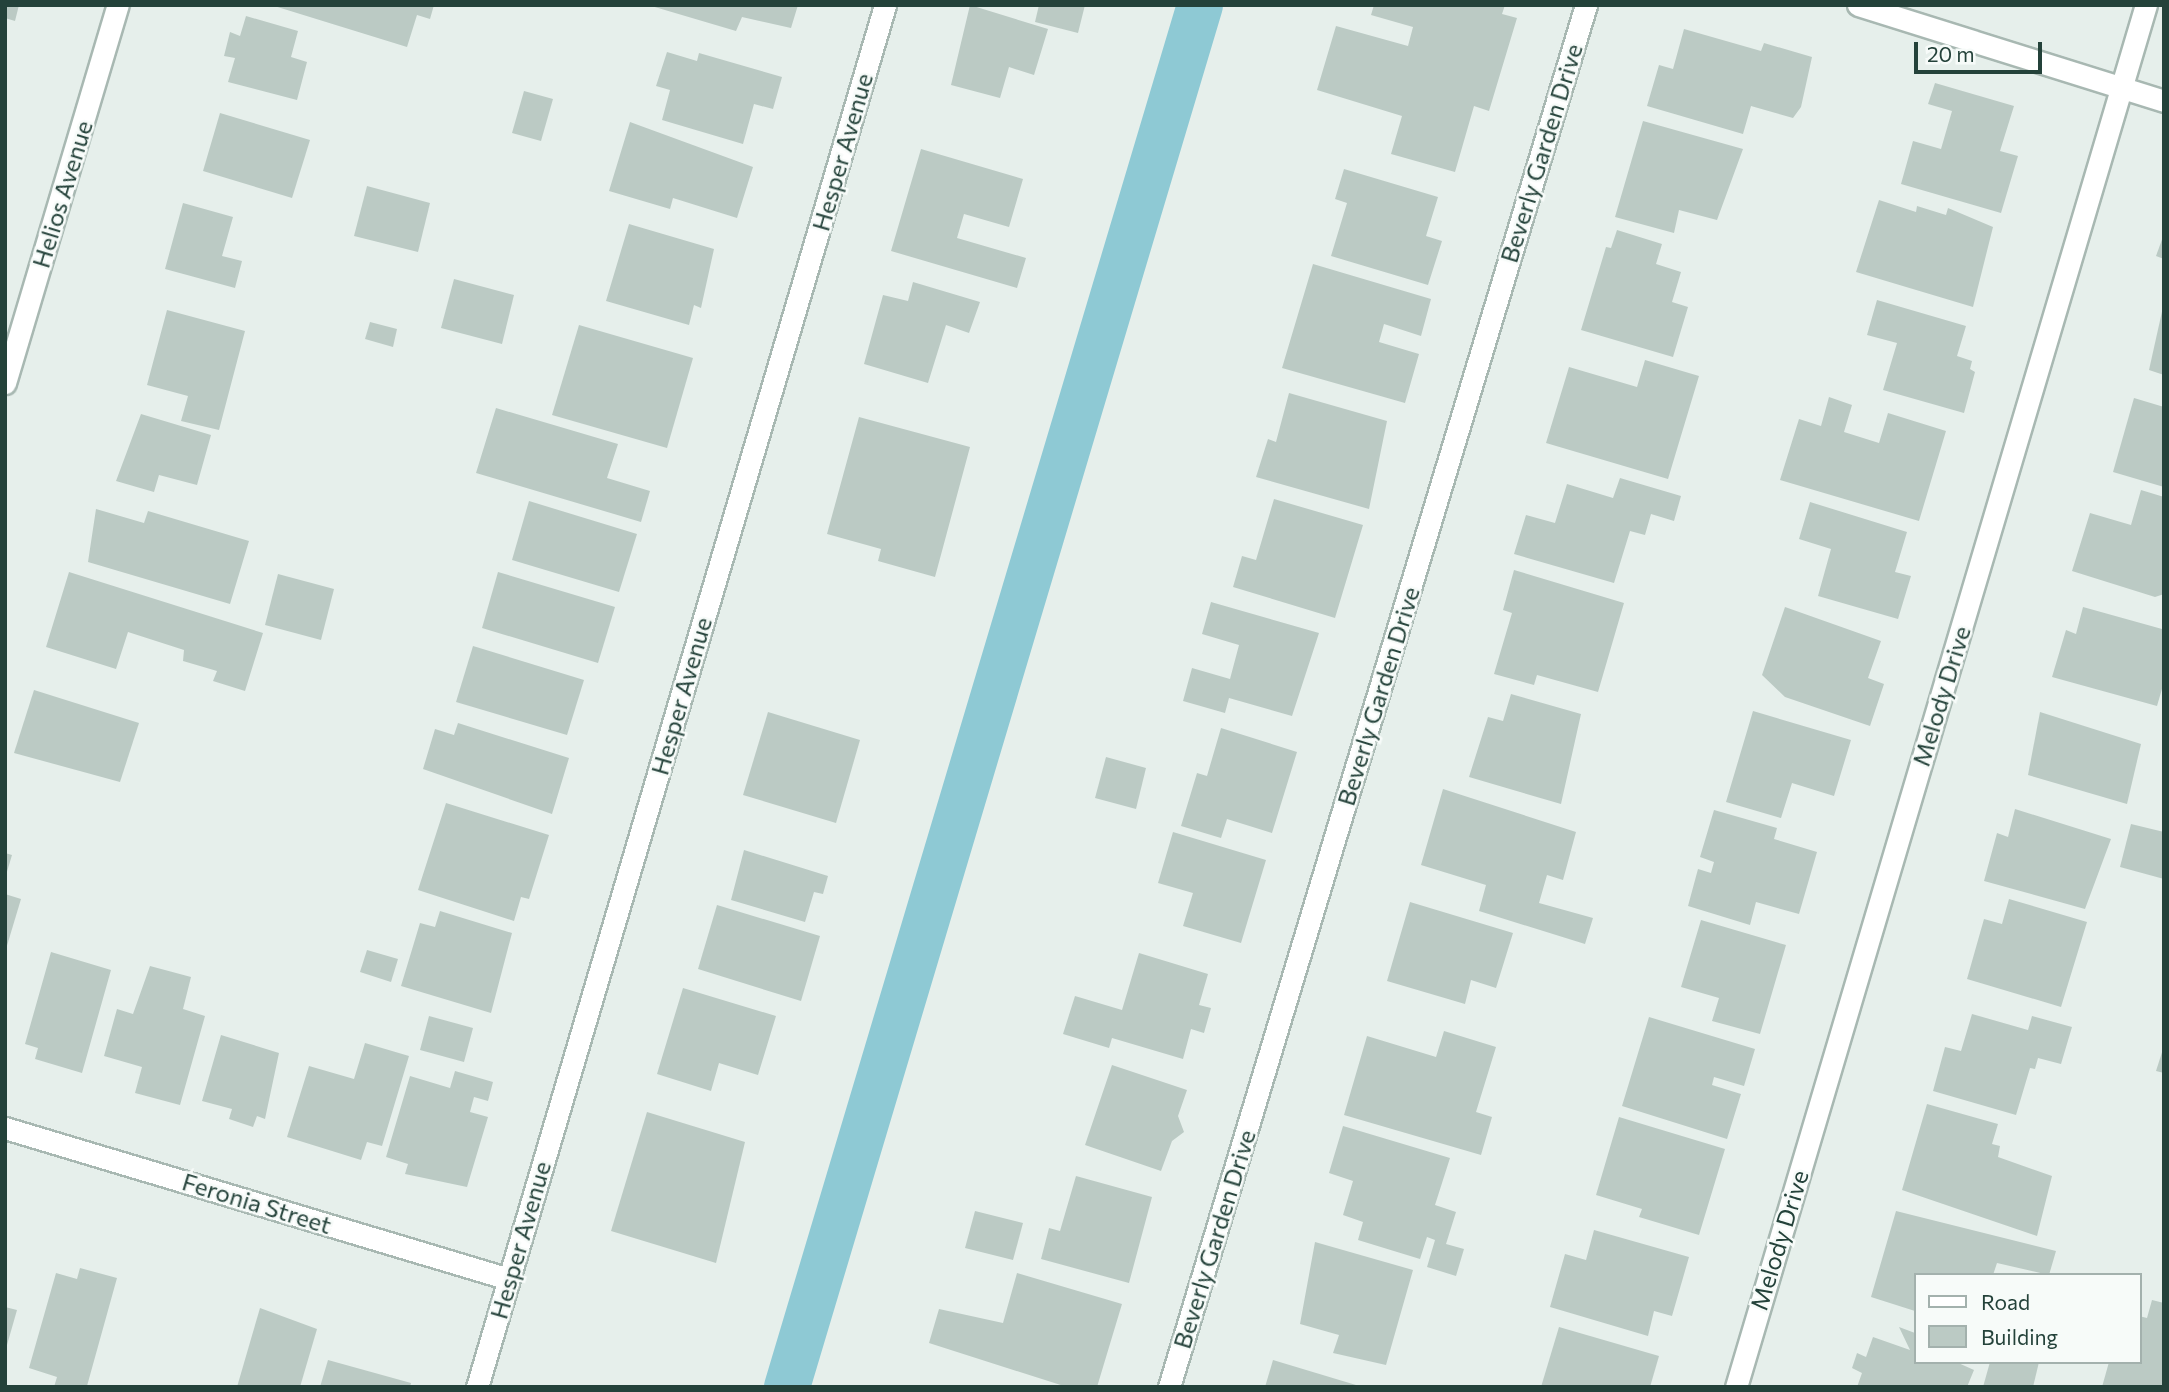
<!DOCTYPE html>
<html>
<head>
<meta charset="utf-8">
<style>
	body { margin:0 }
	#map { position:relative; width:2169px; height:1392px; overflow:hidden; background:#e6efeb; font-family:Commissioner,sans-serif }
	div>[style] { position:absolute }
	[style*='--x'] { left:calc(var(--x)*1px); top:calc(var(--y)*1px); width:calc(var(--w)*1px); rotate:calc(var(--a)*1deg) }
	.canal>* { height:46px; margin:-23px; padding:0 23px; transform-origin:23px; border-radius:23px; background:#8ec9d4 }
	.building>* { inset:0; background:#bbcac4 }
	.roads { filter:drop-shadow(2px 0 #a8b8b2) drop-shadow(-2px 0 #a8b8b2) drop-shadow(0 2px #a8b8b2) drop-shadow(0 -2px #a8b8b2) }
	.street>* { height:21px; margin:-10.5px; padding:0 10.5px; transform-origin:10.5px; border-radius:10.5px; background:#fff }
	span { translate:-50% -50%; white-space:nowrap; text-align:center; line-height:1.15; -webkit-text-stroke:5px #f7fbf9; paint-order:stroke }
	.street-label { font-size:24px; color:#24423a }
	.frame { position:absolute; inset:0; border:7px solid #24423a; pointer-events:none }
	.legend { position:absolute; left:1914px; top:1273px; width:228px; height:91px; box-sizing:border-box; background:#f7fbf9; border:2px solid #a3b1ad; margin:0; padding:9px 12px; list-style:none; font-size:21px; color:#24423a }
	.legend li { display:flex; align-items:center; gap:14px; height:35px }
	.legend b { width:35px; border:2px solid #a3b1ad }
	.scale { position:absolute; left:1914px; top:42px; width:128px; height:32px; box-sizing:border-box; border:4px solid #24423a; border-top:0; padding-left:9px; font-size:21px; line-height:24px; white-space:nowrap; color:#24423a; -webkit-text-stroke:5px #f7fbf9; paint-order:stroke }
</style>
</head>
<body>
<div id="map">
	<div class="canal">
		<div style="--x:787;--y:1387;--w:1442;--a:-73.36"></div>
	</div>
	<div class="building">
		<div style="clip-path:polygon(5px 5px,19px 5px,15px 21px,5px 18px)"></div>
		<div style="clip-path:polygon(271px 5px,434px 5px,430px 19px,417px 15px,407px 47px)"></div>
		<div style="clip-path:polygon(648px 5px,798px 5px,791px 28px,742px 17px,736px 31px)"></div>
		<div style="clip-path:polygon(970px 5px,1048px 29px,1034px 75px,1009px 67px,1000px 98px,951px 85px)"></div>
		<div style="clip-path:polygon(1039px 5px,1085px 5px,1078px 33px,1035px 22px)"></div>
		<div style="clip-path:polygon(1374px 5px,1505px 5px,1502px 14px,1517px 18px,1489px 111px,1474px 106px,1455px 172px,1391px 154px,1402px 116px,1317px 90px,1336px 26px,1408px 46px,1413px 27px,1371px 15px)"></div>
		<div style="clip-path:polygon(246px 16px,298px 31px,291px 57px,307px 62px,297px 100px,228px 82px,235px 58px,224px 56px,230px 32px,240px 36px)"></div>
		<div style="clip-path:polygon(1684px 29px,1761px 51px,1764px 43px,1812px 57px,1801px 107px,1793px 118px,1751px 106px,1743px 134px,1647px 106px,1659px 65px,1673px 69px)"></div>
		<div style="clip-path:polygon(667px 52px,697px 61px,699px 53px,782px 77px,773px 109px,754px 104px,743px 144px,662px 120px,670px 90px,656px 86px)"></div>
		<div style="clip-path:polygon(1935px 83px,2014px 106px,2000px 151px,2018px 156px,2001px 213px,1901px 184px,1913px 141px,1941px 149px,1952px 111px,1928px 104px)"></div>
		<div style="clip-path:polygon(524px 91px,553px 99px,541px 141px,512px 133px)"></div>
		<div style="clip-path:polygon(220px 113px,310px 140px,292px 198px,203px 171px)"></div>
		<div style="clip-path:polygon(1643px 121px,1743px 149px,1717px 220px,1679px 210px,1674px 233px,1615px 217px)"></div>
		<div style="clip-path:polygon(630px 122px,753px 167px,737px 218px,673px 198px,670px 209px,609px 191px)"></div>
		<div style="clip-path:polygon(921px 149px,1023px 179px,1009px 227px,964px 214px,957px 238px,1026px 258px,1017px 288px,891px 251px)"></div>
		<div style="clip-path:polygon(1344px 169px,1438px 197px,1426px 236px,1442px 241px,1428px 285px,1331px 256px,1347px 203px,1335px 199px)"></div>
		<div style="clip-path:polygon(367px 186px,430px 203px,418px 252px,354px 236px)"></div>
		<div style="clip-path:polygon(1879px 200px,1916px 212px,1917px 206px,1946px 215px,1948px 208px,1993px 227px,1973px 307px,1856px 272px)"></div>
		<div style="clip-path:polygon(183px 203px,233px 217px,222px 256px,242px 261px,235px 288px,165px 269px)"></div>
		<div style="clip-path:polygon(629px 224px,714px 249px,701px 308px,694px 305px,689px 325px,606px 301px)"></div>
		<div style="clip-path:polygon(1617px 230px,1662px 244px,1656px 264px,1681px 272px,1672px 302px,1688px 307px,1673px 357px,1581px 330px,1606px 247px,1611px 248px)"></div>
		<div style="clip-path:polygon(2164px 234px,2164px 259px,2156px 256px)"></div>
		<div style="clip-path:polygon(1313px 264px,1431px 299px,1421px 336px,1384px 324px,1379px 342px,1419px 354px,1405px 403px,1282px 368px)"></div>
		<div style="clip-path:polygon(454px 279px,514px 295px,502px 344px,441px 328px)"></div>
		<div style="clip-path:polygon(913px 282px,980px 302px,969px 333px,946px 325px,928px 383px,864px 364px,883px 295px,908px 301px)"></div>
		<div style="clip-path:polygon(1877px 300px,1966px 326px,1957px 356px,1972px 361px,1970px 369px,1975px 372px,1964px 413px,1883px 390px,1897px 343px,1867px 335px)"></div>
		<div style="clip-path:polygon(2163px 307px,2164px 307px,2164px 375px,2149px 370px)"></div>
		<div style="clip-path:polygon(167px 310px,245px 331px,219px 430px,181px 421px,188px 396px,147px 385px)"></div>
		<div style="clip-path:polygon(370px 322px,397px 329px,393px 347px,365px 339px)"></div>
		<div style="clip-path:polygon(579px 325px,693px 358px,667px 448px,552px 415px)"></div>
		<div style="clip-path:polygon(1645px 360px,1699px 376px,1668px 479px,1546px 443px,1569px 367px,1637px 387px)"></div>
		<div style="clip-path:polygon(1289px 393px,1387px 421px,1369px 509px,1256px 477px,1268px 439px,1276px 442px)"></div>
		<div style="clip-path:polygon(1829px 397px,1852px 405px,1844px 432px,1879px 443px,1888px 413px,1946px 431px,1919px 521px,1780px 480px,1799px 419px,1821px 426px)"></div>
		<div style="clip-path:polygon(2134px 398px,2164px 407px,2164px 487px,2113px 472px)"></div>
		<div style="clip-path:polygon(496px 408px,618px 444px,607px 478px,650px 491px,641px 522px,476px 473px)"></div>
		<div style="clip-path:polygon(141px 414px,211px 435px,197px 485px,159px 475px,154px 492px,116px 481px)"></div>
		<div style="clip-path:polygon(859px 417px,970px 447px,935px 577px,878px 561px,881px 549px,827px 534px)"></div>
		<div style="clip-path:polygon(1620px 478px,1681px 496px,1674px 521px,1651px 514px,1645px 535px,1630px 531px,1614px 583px,1514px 554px,1526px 515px,1555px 523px,1567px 484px,1613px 498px)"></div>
		<div style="clip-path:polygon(2141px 490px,2164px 497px,2164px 594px,2155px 597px,2072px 571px,2090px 513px,2131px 525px)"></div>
		<div style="clip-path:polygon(1274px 499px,1363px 525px,1335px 618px,1233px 587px,1242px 556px,1256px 560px)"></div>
		<div style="clip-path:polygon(529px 501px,637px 534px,619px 592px,512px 560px)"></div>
		<div style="clip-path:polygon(1810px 502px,1907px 532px,1895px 572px,1911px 576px,1898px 619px,1818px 596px,1831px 549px,1799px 539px)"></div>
		<div style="clip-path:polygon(96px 509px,144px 523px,148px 511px,249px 541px,230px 604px,88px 562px)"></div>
		<div style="clip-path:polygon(1514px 570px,1624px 603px,1598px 692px,1537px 675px,1534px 685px,1494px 674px,1512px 613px,1503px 610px)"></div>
		<div style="clip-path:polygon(69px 572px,263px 633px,245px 691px,213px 681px,217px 671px,183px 661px,184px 650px,128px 632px,116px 669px,46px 647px)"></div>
		<div style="clip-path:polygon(498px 572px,615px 607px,598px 663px,482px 628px)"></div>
		<div style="clip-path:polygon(278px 574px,334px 589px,321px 640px,265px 625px)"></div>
		<div style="clip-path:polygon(1211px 602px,1319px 633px,1292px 716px,1229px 698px,1225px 713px,1183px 701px,1192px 668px,1230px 679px,1239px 645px,1202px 634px)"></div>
		<div style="clip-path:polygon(1785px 607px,1881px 641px,1868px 678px,1884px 684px,1870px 726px,1785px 697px,1762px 675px)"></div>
		<div style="clip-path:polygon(2083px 607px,2162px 629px,2164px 682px,2157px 706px,2052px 677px,2066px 630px,2076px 634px)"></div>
		<div style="clip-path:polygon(473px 646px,584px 680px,567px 735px,456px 702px)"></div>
		<div style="clip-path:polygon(34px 690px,139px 723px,120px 782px,14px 753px)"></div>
		<div style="clip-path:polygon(1511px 694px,1581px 714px,1561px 804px,1469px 777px,1488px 717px,1503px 721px)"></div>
		<div style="clip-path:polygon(1753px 711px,1851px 740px,1834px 796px,1792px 783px,1781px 818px,1726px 802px)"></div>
		<div style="clip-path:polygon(768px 712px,860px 740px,836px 823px,743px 795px)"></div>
		<div style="clip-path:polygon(2040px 712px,2141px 744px,2127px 804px,2028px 775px)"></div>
		<div style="clip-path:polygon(458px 723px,569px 758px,552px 814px,423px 769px,435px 729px,454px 735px)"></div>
		<div style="clip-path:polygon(1221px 728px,1297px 752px,1272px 833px,1227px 819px,1221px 838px,1181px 826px,1197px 773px,1207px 776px)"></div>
		<div style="clip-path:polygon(1106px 757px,1146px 768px,1136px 809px,1095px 798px)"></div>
		<div style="clip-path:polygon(1443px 789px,1576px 832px,1563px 880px,1547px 875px,1539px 903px,1593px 918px,1585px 944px,1479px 911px,1486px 885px,1421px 865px)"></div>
		<div style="clip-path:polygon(446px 803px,549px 835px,529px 899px,521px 897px,514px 921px,418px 890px)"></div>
		<div style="clip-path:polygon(2015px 809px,2111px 839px,2085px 909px,1984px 881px,1997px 833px,2008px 837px)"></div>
		<div style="clip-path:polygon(1714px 810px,1777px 828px,1774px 839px,1817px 852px,1799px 914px,1756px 902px,1750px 925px,1688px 906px,1698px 869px,1711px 873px,1714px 862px,1700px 857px)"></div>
		<div style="clip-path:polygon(2131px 824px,2164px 832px,2164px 879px,2120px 867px)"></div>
		<div style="clip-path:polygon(1173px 832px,1266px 860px,1241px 943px,1183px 926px,1193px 893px,1158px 883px)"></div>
		<div style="clip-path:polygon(744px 850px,828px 876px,823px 894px,814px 892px,805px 922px,731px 900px)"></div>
		<div style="clip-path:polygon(5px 853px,12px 855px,6px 875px,5px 875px)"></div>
		<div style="clip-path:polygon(5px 894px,21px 899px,6px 949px,5px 949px)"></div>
		<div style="clip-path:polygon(2009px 899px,2087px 922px,2061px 1007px,1967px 979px,1984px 919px,2002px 924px)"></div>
		<div style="clip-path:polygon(1410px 902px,1513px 933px,1496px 988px,1471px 980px,1465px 1004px,1387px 981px)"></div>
		<div style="clip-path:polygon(717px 905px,820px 936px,801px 1001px,698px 969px)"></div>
		<div style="clip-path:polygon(440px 911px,512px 933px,491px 1013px,401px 986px,420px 923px,435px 927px)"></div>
		<div style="clip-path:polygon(1701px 920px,1786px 945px,1760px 1034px,1712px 1021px,1719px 998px,1681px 987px)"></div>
		<div style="clip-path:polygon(367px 950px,398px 959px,391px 982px,360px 972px)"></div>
		<div style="clip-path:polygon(51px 952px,111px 970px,82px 1073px,35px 1059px,38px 1048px,25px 1044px)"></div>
		<div style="clip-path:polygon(1139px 953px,1208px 974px,1199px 1005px,1211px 1008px,1204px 1033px,1191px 1029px,1183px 1059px,1112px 1038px,1109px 1048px,1063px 1034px,1075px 996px,1122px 1010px)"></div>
		<div style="clip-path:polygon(150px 966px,191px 977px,183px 1009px,205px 1016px,180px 1105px,135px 1093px,142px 1067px,104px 1056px,117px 1009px,133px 1014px)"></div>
		<div style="clip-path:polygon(683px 988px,776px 1016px,758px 1075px,719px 1063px,711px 1091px,657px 1074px)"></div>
		<div style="clip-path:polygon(1972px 1014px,2028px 1030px,2032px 1016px,2072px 1027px,2061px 1064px,2038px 1058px,2035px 1069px,2030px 1068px,2016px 1115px,1933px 1091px,1945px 1047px,1961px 1051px)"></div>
		<div style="clip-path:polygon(429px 1016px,473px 1028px,464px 1062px,420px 1050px)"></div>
		<div style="clip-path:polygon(1649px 1017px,1755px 1049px,1744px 1086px,1714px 1077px,1712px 1085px,1741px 1094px,1727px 1139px,1622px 1106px)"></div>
		<div style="clip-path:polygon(1444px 1031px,1496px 1047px,1476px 1112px,1492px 1117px,1481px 1155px,1344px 1115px,1367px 1036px,1436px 1057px)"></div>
		<div style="clip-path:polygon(221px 1035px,279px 1053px,265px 1119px,257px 1116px,253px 1127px,229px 1119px,232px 1109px,202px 1101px)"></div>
		<div style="clip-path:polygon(365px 1043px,409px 1056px,382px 1146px,367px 1142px,361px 1160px,287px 1137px,309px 1066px,354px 1079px)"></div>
		<div style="clip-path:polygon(2164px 1046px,2164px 1073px,2156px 1071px)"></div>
		<div style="clip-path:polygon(1112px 1065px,1187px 1090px,1178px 1116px,1184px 1132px,1172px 1141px,1161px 1171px,1085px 1145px)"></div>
		<div style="clip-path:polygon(455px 1071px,493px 1082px,488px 1101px,474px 1097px,470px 1112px,488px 1117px,467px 1187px,405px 1174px,408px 1164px,386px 1157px,410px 1076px,450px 1088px)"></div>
		<div style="clip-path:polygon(1927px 1104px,1998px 1124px,1992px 1144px,2000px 1146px,1998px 1157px,2052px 1176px,2037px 1236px,1902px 1190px)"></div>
		<div style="clip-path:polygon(647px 1112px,745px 1142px,716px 1263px,611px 1231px)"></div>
		<div style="clip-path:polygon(1619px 1117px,1725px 1149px,1699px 1235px,1639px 1217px,1642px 1209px,1596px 1195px)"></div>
		<div style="clip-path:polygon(1343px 1126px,1450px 1158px,1435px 1205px,1456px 1212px,1446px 1244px,1464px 1249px,1456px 1276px,1427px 1267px,1435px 1240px,1427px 1237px,1420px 1259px,1358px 1240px,1363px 1222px,1343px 1215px,1353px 1181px,1329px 1173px)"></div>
		<div style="clip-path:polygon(1076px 1176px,1152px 1197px,1129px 1283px,1041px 1259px,1049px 1228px,1060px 1231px)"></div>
		<div style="clip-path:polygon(975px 1211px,1023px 1223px,1013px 1260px,965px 1248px)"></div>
		<div style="clip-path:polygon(1896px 1211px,2056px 1251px,2049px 1275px,1997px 1263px,1993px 1275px,1915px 1275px,1915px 1311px,1871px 1297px)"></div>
		<div style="clip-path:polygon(1594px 1230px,1689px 1257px,1672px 1316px,1654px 1311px,1648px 1336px,1550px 1307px,1565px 1254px,1586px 1260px)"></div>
		<div style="clip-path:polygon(1315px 1242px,1413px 1270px,1386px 1365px,1333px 1353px,1339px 1335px,1300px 1324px)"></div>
		<div style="clip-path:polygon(80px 1268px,117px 1278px,87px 1386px,54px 1387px,57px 1377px,29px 1368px,56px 1273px,77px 1279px)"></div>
		<div style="clip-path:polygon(1017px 1273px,1122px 1304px,1097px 1387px,1067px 1387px,929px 1343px,939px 1309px,1003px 1323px)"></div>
		<div style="clip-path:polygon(2152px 1300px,2164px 1303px,2164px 1387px,2102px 1387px,2109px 1362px,2139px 1362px,2139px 1316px,2147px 1318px)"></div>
		<div style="clip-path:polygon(5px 1307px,17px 1310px,7px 1345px,5px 1344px)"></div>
		<div style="clip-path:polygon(260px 1308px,317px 1329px,300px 1387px,237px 1387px)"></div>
		<div style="clip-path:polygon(1559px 1327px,1659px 1356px,1650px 1387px,1541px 1387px)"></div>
		<div style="clip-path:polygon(1899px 1327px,1915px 1333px,1915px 1362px,1956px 1362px,1974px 1370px,1967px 1387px,1857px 1387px,1862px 1373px,1852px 1368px,1857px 1353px,1866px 1357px,1873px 1337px,1910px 1350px)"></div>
		<div style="clip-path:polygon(328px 1360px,411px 1383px,410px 1387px,320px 1387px)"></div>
		<div style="clip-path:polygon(1273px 1360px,1356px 1385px,1355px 1387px,1265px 1387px)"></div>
		<div style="clip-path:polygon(1990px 1362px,2039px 1362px,2033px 1387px,1983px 1387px)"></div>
	</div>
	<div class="roads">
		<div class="street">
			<div style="--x:1858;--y:5;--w:321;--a:17.4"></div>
			<div style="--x:5;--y:383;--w:395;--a:-73.4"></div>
			<div style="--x:5;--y:1128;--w:526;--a:16.68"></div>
			<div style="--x:477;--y:1387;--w:1441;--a:-73.55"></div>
			<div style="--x:1169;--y:1387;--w:1444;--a:-73.21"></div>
			<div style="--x:1736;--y:1387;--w:1442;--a:-73.48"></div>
		</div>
	</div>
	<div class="street-label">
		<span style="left:842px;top:152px;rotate:-74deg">Hesper Avenue</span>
		<span style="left:1541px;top:153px;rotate:-73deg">Beverly Garden Drive</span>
		<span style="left:62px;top:194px;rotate:-73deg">Helios Avenue</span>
		<span style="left:681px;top:696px;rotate:-74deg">Hesper Avenue</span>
		<span style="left:1378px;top:696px;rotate:-73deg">Beverly Garden Drive</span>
		<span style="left:1941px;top:696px;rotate:-73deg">Melody Drive</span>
		<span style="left:257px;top:1203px;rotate:17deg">Feronia Street</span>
		<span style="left:1214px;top:1239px;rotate:-73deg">Beverly Garden Drive</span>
		<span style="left:520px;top:1240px;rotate:-74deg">Hesper Avenue</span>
		<span style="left:1779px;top:1240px;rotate:-73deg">Melody Drive</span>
	</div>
	<div class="frame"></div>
	<ul class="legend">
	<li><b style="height:9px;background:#fff"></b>Road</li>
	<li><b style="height:19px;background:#bbcac4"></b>Building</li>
	</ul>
	<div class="scale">20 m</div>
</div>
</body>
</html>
